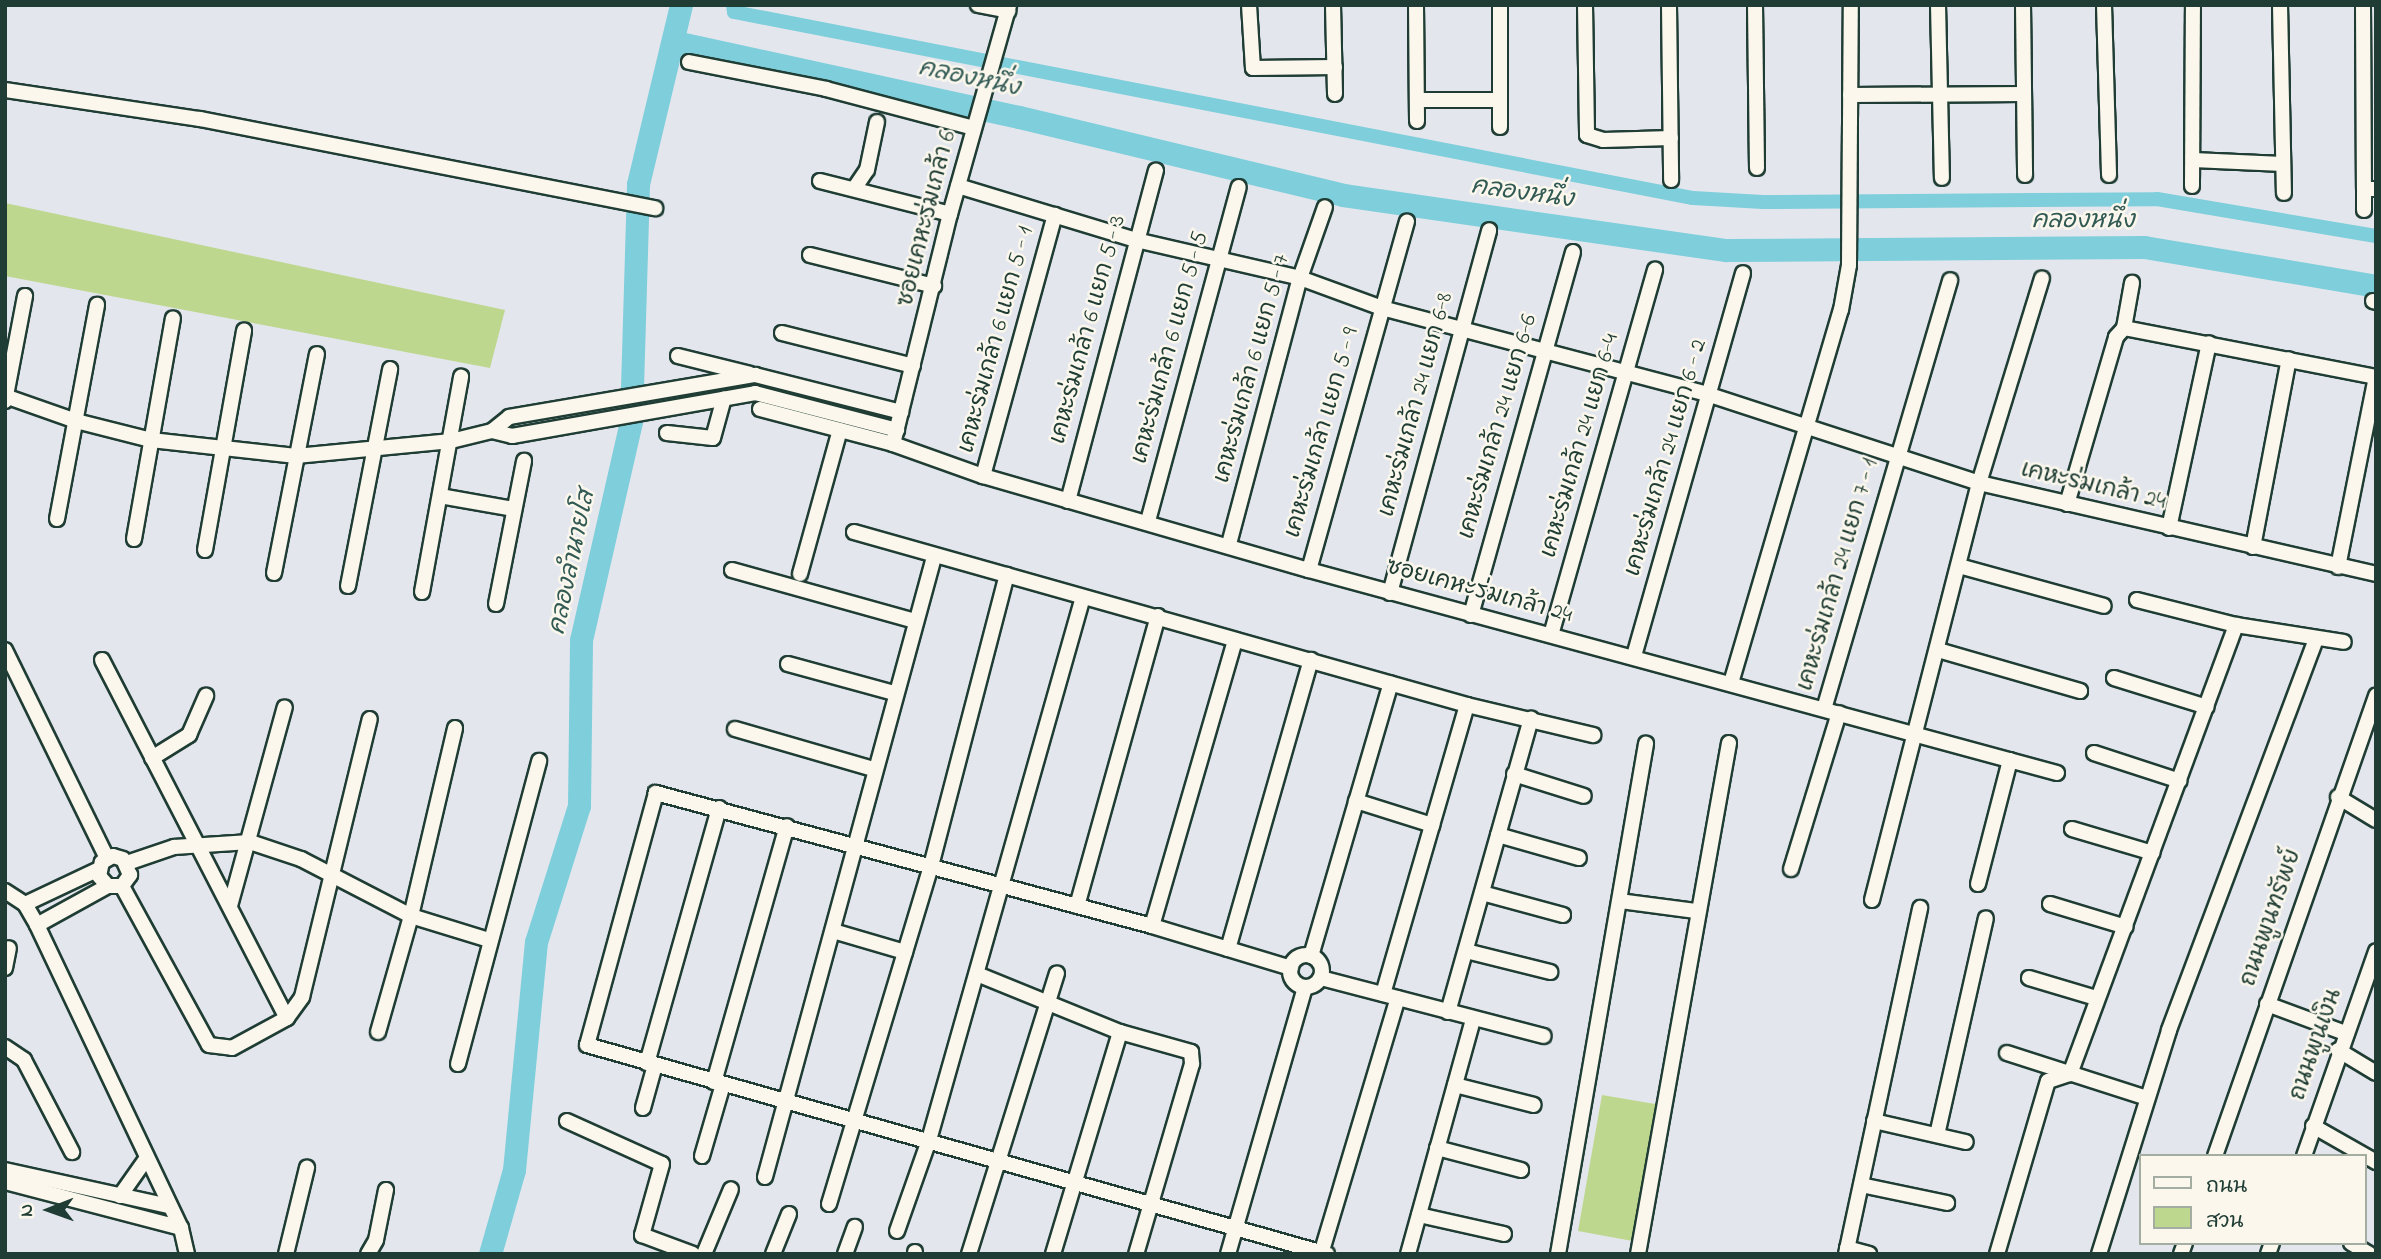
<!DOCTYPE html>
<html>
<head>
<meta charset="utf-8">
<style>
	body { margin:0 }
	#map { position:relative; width:2381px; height:1259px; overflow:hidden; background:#e3e7ed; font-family:"Indie Flower","Playpen Sans Thai",sans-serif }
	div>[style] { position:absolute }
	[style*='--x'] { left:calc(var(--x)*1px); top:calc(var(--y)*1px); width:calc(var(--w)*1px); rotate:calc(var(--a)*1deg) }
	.green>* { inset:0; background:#bed78e }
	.canal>* { height:14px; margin:-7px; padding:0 7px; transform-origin:7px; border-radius:7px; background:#7fcedb }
	.river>* { height:23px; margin:-11.5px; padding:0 11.5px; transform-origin:11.5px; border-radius:11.5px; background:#7fcedb }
	.roads { filter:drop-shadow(2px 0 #1f3d34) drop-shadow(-2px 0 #1f3d34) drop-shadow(0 2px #1f3d34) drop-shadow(0 -2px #1f3d34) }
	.minor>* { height:14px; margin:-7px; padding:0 7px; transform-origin:7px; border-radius:7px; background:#fbf7ec }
	.minor>.ring { margin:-7px; padding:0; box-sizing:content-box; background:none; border:14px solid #fbf7ec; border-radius:50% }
	span { translate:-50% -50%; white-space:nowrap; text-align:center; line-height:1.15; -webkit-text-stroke:5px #fbf7ec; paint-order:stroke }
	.street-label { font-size:23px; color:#1f3d34 }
	.water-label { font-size:24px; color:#325a55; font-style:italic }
	.frame { position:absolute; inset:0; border:7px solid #1f3d34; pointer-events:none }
	.legend { position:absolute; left:2139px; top:1154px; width:228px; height:91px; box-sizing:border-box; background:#fbf7ec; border:2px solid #a3ada2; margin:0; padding:9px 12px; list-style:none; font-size:21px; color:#1f3d34 }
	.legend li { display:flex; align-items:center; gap:14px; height:35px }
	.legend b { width:35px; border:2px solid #a3ada2 }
	.north { position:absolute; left:14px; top:1175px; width:70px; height:70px; -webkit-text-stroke:5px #fbf7ec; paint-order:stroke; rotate:269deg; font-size:19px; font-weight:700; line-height:28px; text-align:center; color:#1f3d34 }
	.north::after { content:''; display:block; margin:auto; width:24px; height:32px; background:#1f3d34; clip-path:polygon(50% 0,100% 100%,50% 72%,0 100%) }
</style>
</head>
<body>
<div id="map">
	<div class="green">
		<div style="clip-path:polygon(5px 203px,505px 310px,490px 368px,5px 276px)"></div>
		<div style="clip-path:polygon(1602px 1095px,1661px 1105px,1638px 1242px,1578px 1231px)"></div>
	</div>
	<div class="canal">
		<div style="--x:733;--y:5;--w:7;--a:82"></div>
		<div style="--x:734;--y:12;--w:977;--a:10.98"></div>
		<div style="--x:1693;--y:198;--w:70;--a:3.3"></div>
		<div style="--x:1763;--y:202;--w:394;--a:-0.4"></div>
		<div style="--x:2157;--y:199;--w:222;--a:9.6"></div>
	</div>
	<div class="river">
		<div style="--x:675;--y:42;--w:352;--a:12.3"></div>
		<div style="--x:1019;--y:117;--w:333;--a:13.5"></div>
		<div style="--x:1343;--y:195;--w:387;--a:8.2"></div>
		<div style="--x:1726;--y:250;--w:418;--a:-0.4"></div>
		<div style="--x:2144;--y:247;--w:235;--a:9.5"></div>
		<div style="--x:490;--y:1254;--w:87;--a:-74.1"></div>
		<div style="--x:514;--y:1170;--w:229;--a:-84.5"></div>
		<div style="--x:536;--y:942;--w:143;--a:-72.5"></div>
		<div style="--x:579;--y:806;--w:166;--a:-89.3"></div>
		<div style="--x:581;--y:640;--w:225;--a:-77.1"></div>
		<div style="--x:631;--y:421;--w:237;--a:-88.3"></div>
		<div style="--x:638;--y:184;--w:184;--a:-76.5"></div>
	</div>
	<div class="roads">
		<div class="minor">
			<div style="--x:978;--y:5;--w:31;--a:11"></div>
			<div style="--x:1249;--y:5;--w:63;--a:86.4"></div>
			<div style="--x:1253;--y:68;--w:82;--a:-0.7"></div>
			<div style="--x:1333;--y:5;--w:89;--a:88.7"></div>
			<div style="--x:1416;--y:5;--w:116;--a:89.5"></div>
			<div style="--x:1500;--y:5;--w:122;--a:90"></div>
			<div style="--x:1585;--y:5;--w:130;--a:89.1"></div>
			<div style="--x:1587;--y:135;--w:17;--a:17"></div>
			<div style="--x:1603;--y:140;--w:68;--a:-1.7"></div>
			<div style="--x:1669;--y:5;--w:175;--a:89.3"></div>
			<div style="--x:1755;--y:5;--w:163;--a:89.3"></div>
			<div style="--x:1938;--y:5;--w:173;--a:88.7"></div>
			<div style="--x:2023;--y:5;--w:170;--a:89.3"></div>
			<div style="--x:2104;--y:5;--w:170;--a:88.3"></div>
			<div style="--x:2280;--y:5;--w:188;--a:88.8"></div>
			<div style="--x:2363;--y:5;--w:184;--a:89.7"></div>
			<div style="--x:689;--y:62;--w:140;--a:11.1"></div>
			<div style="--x:826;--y:89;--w:153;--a:14.8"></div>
			<div style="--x:5;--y:90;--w:197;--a:8.5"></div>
			<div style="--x:200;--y:119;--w:464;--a:11.1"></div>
			<div style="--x:1850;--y:95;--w:174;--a:-0.3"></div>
			<div style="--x:1417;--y:100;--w:83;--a:0"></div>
			<div style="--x:2193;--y:160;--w:90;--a:2.5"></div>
			<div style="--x:820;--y:181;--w:134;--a:14.2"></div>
			<div style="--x:958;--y:186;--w:186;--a:16.9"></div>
			<div style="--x:1136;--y:240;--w:168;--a:13"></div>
			<div style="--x:1300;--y:278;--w:87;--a:20.1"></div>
			<div style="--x:1382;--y:308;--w:336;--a:14.8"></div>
			<div style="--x:1707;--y:394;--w:286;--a:18.1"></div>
			<div style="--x:1979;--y:483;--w:407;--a:12.9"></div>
			<div style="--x:2192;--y:186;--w:181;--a:-89.7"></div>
			<div style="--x:854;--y:189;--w:23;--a:-56"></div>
			<div style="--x:867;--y:170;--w:49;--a:-78.2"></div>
			<div style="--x:2364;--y:210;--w:21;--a:-90"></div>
			<div style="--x:2364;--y:189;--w:12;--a:0"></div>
			<div style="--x:810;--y:255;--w:128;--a:14"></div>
			<div style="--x:2373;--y:301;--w:3;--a:18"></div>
			<div style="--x:2124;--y:328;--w:257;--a:11"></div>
			<div style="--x:2124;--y:328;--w:46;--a:-79.9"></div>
			<div style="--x:782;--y:333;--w:135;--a:14.1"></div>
			<div style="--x:678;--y:356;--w:74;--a:14"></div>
			<div style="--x:5;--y:396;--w:75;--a:19.4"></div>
			<div style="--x:76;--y:421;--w:77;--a:14.2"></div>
			<div style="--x:151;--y:440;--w:146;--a:6.3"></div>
			<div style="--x:296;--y:456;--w:156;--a:-5.5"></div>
			<div style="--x:451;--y:441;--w:42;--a:-13.7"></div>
			<div style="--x:492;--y:431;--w:22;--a:-39"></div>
			<div style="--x:509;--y:417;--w:250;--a:-9.7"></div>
			<div style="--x:755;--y:375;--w:151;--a:14.2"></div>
			<div style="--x:5;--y:401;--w:107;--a:-79.2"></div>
			<div style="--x:760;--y:409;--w:138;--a:14.7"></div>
			<div style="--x:893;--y:444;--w:96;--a:19.6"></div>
			<div style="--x:983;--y:476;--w:339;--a:16.1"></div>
			<div style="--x:1309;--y:570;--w:775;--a:15.18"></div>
			<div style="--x:492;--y:431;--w:21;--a:14"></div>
			<div style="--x:512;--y:436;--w:247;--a:-10"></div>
			<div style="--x:755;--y:393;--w:147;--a:14.6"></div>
			<div style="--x:667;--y:433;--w:46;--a:6.2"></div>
			<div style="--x:713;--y:438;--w:41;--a:-74.6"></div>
			<div style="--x:893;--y:444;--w:237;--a:-76.1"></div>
			<div style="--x:950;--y:214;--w:217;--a:-74.2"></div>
			<div style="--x:983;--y:476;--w:271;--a:-74.6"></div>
			<div style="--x:440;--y:496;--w:74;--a:10.1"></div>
			<div style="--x:1068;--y:501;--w:342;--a:-75.1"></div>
			<div style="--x:2067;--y:504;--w:174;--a:-73.6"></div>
			<div style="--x:2116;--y:337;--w:12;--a:-48"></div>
			<div style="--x:57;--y:519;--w:218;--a:-79.4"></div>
			<div style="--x:1148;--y:521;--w:346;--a:-74.8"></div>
			<div style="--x:2169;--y:528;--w:189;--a:-77.8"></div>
			<div style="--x:854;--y:532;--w:637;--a:15.76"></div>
			<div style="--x:1467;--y:705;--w:130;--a:13.4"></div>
			<div style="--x:134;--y:539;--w:224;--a:-80"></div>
			<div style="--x:1229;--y:544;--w:275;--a:-75.1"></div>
			<div style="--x:1300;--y:278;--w:75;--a:-70.6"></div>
			<div style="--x:2253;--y:547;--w:191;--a:-79.2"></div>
			<div style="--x:205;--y:550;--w:223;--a:-79.9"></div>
			<div style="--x:1959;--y:566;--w:150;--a:15.4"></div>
			<div style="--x:2338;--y:567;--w:194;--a:-78.7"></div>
			<div style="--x:732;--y:570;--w:190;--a:15.6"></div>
			<div style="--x:1309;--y:570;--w:362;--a:-74.3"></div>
			<div style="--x:274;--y:573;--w:223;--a:-78.9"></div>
			<div style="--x:800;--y:574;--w:149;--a:-74.5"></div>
			<div style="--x:348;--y:586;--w:221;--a:-79"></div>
			<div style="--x:422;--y:592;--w:219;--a:-79.7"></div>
			<div style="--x:1390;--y:593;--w:376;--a:-74.7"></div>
			<div style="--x:2137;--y:600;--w:102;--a:14.2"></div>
			<div style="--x:2236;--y:625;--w:109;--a:8.9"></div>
			<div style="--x:496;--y:604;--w:146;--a:-78.9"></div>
			<div style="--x:1471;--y:615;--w:377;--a:-74.3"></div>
			<div style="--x:1551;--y:635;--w:380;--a:-74.1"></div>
			<div style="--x:5;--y:650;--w:232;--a:63.9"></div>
			<div style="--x:1938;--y:650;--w:148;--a:16.1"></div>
			<div style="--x:1634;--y:656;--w:398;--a:-74.1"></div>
			<div style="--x:102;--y:660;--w:403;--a:62.7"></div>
			<div style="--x:788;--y:664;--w:110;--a:15.3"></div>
			<div style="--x:2114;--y:678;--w:97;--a:17.3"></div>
			<div style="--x:1731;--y:683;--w:389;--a:-73.6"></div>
			<div style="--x:1841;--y:310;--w:46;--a:-79.9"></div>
			<div style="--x:1849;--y:265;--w:260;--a:-89.6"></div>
			<div style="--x:1824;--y:709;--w:447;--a:-73.6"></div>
			<div style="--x:735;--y:729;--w:145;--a:16.1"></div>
			<div style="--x:2094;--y:753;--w:90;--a:18"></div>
			<div style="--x:152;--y:758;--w:44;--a:-31.9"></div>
			<div style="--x:189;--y:735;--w:43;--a:-66.4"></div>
			<div style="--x:1514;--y:774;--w:73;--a:17.4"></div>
			<div style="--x:2338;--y:797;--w:44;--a:31.2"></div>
			<div style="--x:1356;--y:801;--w:80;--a:17.5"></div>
			<div style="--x:2072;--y:829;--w:84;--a:16.5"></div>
			<div style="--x:1498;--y:835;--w:84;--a:15.9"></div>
			<div style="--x:127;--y:863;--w:50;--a:-18.8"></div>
			<div style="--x:174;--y:847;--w:76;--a:-3.8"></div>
			<div style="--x:250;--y:842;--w:54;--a:18.4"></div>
			<div style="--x:301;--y:859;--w:124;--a:27.4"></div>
			<div style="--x:411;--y:916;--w:82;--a:17.1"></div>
			<div style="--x:1791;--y:869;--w:163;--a:-72.9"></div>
			<div style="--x:1978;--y:884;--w:128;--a:-75.5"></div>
			<div style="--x:122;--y:886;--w:181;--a:61.3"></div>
			<div style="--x:209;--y:1045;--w:23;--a:7"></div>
			<div style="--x:232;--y:1048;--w:63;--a:-28.6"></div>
			<div style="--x:287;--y:1018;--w:26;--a:-54"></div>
			<div style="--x:302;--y:997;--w:286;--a:-76.3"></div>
			<div style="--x:5;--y:891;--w:24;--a:33"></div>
			<div style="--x:25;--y:904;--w:24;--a:60"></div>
			<div style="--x:37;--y:925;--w:335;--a:64.6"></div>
			<div style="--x:181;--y:1228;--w:27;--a:77"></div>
			<div style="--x:1482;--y:893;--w:84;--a:15.2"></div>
			<div style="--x:1872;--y:900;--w:431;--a:-75.6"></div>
			<div style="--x:1979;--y:483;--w:214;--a:-72.9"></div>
			<div style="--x:1620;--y:901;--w:77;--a:7.5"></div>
			<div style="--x:25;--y:904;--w:82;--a:-25.3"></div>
			<div style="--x:2050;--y:904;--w:79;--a:16.8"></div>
			<div style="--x:230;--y:906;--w:206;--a:-74.6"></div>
			<div style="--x:1077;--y:906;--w:301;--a:-74.4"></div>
			<div style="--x:37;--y:925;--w:81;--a:-28.8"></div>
			<div style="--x:108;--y:886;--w:14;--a:0"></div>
			<div style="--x:122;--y:886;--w:14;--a:-54"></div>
			<div style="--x:130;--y:875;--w:17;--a:-114"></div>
			<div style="--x:123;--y:859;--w:10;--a:-163"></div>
			<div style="--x:113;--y:856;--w:13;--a:151"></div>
			<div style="--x:102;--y:862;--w:14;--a:102"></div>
			<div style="--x:99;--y:876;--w:13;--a:48"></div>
			<div style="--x:1152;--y:926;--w:298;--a:-73.8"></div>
			<div style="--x:833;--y:931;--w:75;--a:16.3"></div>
			<div style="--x:1228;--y:949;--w:301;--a:-74"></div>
			<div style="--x:1466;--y:951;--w:87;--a:14"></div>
			<div class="ring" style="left:1290px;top:955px;width:18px;height:18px"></div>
			<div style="--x:1311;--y:956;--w:284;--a:-73.7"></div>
			<div style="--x:5;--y:968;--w:20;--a:-79"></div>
			<div style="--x:1291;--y:968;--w:145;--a:-163.2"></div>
			<div style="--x:1152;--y:926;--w:514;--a:-164.99"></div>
			<div style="--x:656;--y:793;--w:261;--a:105.3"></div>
			<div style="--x:587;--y:1045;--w:769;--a:15.77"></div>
			<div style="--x:977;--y:974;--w:154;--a:22.1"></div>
			<div style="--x:1120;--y:1032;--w:74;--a:15.7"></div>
			<div style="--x:1191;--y:1052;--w:12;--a:85"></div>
			<div style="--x:1192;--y:1064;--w:198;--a:106.4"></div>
			<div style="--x:1321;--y:978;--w:230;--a:14.6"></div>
			<div style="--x:2029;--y:978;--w:70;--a:16.6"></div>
			<div style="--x:1383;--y:994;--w:301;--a:-73.8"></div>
			<div style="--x:2267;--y:1004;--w:83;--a:20.4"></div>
			<div style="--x:1448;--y:1012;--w:305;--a:-74.2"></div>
			<div style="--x:378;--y:1032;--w:121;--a:-74.1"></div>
			<div style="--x:411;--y:916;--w:193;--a:-76.8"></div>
			<div style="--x:5;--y:1047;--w:23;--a:34"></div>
			<div style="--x:24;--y:1060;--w:104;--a:62.4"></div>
			<div style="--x:2338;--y:1050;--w:44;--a:31.2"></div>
			<div style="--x:2007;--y:1053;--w:147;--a:17.8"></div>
			<div style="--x:647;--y:1063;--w:265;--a:-74.2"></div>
			<div style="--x:458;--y:1064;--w:314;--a:-75"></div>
			<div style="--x:714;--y:1082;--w:266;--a:-74.1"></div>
			<div style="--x:1455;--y:1085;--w:81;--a:14.2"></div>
			<div style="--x:643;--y:1108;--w:45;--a:-74.4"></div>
			<div style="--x:567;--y:1121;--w:104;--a:24.4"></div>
			<div style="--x:662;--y:1164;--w:74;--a:105.7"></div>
			<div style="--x:642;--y:1235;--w:54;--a:20.4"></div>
			<div style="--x:1874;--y:1121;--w:94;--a:12.9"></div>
			<div style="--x:2313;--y:1126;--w:73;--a:29.7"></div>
			<div style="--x:1937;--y:1135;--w:222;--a:-77.3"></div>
			<div style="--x:1437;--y:1148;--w:87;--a:14.7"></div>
			<div style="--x:702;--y:1156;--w:75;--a:-73.7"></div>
			<div style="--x:2215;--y:1156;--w:488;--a:-70.7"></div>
			<div style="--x:2304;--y:1156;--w:217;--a:-70.6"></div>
			<div style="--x:5;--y:1170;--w:168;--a:12.4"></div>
			<div style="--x:765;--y:1177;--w:643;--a:-74.75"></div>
			<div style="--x:5;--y:1182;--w:182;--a:14.6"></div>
			<div style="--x:1861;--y:1185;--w:88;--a:11.8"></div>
			<div style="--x:120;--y:1196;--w:45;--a:-54.9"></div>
			<div style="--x:829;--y:1204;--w:353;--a:-73.2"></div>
			<div style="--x:931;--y:866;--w:301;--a:-75.4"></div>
			<div style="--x:1419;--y:1215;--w:87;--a:12.6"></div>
			<div style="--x:897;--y:1231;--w:96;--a:-70.6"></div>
			<div style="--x:929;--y:1140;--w:564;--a:-74.17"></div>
			<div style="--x:2351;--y:1243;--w:21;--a:31"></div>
			<div style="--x:1847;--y:1248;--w:23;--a:15"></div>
			<div style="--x:286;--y:1254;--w:89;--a:-76.3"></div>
			<div style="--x:368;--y:1254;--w:16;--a:-60"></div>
			<div style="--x:376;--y:1240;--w:51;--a:-78.7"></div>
			<div style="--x:704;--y:1254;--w:70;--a:-67.4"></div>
			<div style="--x:773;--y:1254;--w:43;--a:-68.2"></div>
			<div style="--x:845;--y:1254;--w:29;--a:-70"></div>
			<div style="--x:915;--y:1254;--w:2;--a:-90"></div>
			<div style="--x:969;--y:1254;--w:294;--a:-72.6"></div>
			<div style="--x:1053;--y:1254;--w:232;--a:-73.2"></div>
			<div style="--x:1228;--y:1254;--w:278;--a:-73.9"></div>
			<div style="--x:1321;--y:1254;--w:267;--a:-73.3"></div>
			<div style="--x:1408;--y:1254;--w:244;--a:-74.5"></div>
			<div style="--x:1558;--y:1254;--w:518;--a:-80.21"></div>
			<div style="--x:1638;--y:1254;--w:519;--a:-79.9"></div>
			<div style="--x:1846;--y:1254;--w:354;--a:-77.9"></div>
			<div style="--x:1997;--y:1254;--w:180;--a:-73.6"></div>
			<div style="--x:2048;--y:1081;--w:23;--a:-18"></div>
			<div style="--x:2070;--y:1074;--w:479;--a:-69.7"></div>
			<div style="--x:2099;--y:1254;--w:235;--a:-72.6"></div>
			<div style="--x:2169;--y:1030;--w:418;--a:-69.4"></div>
			<div style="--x:2181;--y:1254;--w:12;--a:-70"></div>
			<div style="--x:2268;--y:1254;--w:12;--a:-70"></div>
		</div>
	</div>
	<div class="street-label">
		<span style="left:928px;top:219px;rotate:-76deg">ซอยเคหะร่มเกล้า 6</span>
		<span style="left:1089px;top:330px;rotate:-75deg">เคหะร่มเกล้า 6 แยก 5 - 3</span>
		<span style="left:997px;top:340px;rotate:-75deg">เคหะร่มเกล้า 6 แยก 5 - 1</span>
		<span style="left:1171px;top:348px;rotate:-75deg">เคหะร่มเกล้า 6 แยก 5 - 5</span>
		<span style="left:1253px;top:369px;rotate:-75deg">เคหะร่มเกล้า 6 แยก 5 - 7</span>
		<span style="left:1417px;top:405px;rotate:-75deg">เคหะร่มเกล้า 24 แยก 6-8</span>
		<span style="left:1499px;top:427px;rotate:-74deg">เคหะร่มเกล้า 24 แยก 6-6</span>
		<span style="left:1323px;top:433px;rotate:-74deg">เคหะร่มเกล้า แยก 5 - 9</span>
		<span style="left:1581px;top:446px;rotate:-74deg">เคหะร่มเกล้า 24 แยก 6-4</span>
		<span style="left:1667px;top:458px;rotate:-74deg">เคหะร่มเกล้า 24 แยก 6 - 2</span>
		<span style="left:2093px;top:487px;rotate:13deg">เคหะร่มเกล้า 24</span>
		<span style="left:1839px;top:575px;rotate:-74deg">เคหะร่มเกล้า 24 แยก 7 - 1</span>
		<span style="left:1479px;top:592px;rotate:15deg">ซอยเคหะร่มเกล้า 24</span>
		<span style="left:2272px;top:918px;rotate:-71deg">ถนนพูนทรัพย์</span>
		<span style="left:2317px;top:1045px;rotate:-71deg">ถนนพูนเงิน</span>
	</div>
	<div class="water-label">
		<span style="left:969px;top:79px;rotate:12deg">คลองหนึ่ง</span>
		<span style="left:1522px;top:194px;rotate:8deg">คลองหนึ่ง</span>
		<span style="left:2083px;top:222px">คลองหนึ่ง</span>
		<span style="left:573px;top:563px;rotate:-78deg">คลองลำนายโส</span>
	</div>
	<div class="frame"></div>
	<ul class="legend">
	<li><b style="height:9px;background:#fbf7ec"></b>ถนน</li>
	<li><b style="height:19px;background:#bed78e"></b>สวน</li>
	</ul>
	<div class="north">N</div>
</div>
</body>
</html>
